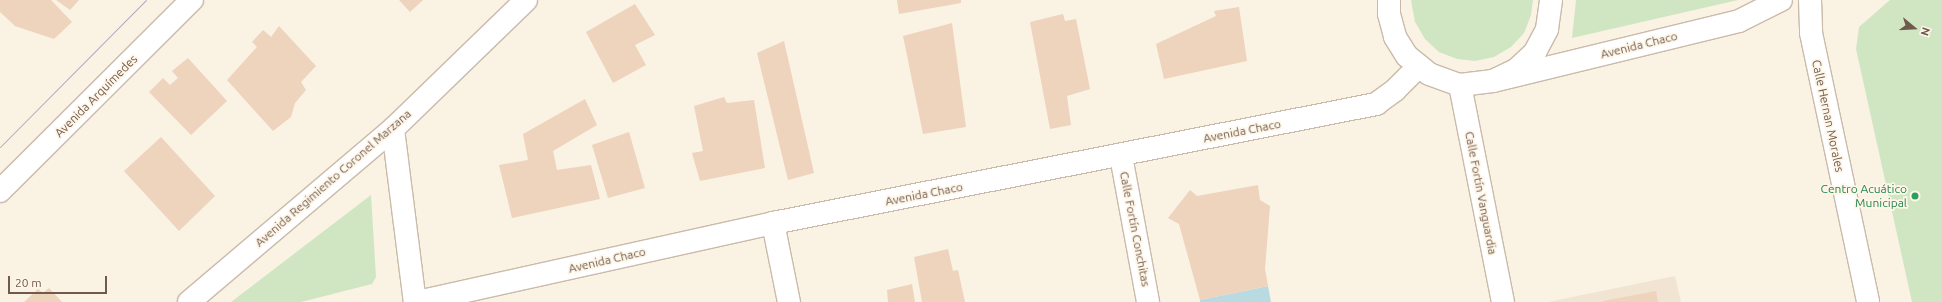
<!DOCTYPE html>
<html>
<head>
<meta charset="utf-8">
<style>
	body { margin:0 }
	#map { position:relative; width:1942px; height:302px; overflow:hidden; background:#faf2e3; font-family:Ubuntu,sans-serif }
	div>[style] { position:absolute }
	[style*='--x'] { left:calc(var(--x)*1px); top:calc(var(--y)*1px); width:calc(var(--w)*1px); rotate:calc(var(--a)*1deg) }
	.residential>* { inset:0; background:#f1e4d2 }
	.green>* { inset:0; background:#d0e6c3 }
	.water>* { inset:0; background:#badae2 }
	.building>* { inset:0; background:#eed3bd }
	.roads { filter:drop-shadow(1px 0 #cabaab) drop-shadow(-1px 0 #cabaab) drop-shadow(0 1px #cabaab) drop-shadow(0 -1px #cabaab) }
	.minor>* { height:22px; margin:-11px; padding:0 11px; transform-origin:11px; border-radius:11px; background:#fff }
	.secondary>* { height:22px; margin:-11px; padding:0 11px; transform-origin:11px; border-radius:11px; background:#fff }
	.tram>* { height:1px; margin:-0.5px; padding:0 0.5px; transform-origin:0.5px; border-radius:0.5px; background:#b5a3c2 }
	.dots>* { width:11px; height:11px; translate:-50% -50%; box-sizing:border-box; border:2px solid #fef6e9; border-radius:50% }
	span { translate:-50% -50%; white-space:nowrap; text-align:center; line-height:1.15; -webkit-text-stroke:3.5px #fef6e9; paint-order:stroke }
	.street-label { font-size:12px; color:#705a4b }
	.leisure-label { font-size:12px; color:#27864d }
	.right { translate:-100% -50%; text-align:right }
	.north { position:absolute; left:1894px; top:8px; width:40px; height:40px; -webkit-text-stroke:3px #fef6e9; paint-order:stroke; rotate:108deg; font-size:11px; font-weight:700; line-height:16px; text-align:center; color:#705a4b }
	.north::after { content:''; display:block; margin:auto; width:14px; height:18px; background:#705a4b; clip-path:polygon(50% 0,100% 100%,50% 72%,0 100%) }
	.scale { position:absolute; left:8px; top:276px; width:99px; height:18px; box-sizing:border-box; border:2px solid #705a4b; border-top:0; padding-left:5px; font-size:12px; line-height:14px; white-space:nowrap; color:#705a4b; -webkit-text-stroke:3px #fef6e9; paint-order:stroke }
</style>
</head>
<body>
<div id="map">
	<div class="residential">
		<div style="clip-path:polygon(1675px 276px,1681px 302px,1548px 302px)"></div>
	</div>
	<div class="green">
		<div style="clip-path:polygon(1411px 0,1533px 0,1531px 15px,1524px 33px,1511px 47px,1494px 57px,1475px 61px,1457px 59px,1439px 52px,1425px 39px,1415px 22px)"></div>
		<div style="clip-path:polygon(1576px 0,1738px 0,1572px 38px)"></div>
		<div style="clip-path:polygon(1890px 0,1942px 0,1942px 302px,1912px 302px,1856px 49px,1859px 27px)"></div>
		<div style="clip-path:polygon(371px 195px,376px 277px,372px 284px,301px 302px,231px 302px)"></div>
	</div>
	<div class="water">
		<div style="clip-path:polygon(1268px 286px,1271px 302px,1200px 302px,1200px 300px)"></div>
	</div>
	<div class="building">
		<div style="clip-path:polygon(0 0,51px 0,72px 22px,54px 39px,15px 26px,0 12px)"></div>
		<div style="clip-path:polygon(56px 0,79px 0,70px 10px)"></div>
		<div style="clip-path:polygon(399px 0,423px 0,410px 12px)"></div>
		<div style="clip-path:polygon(897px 0,961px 0,961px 3px,899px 14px)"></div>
		<div style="clip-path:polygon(635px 4px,655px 35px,635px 45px,646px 65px,613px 83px,586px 32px)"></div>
		<div style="clip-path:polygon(1239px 7px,1247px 61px,1164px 79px,1156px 44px,1216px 16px,1214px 11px)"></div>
		<div style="clip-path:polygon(1063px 14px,1065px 21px,1076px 19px,1090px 89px,1067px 96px,1071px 125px,1050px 129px,1030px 22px)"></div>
		<div style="clip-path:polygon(952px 23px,966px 127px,923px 134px,903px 36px)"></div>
		<div style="clip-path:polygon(279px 26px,316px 66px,301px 82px,306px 90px,295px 103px,291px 117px,273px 131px,227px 80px,257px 47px,252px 42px,263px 30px,271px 37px)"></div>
		<div style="clip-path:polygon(784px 41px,814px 173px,788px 180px,757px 53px)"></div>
		<div style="clip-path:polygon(188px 58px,227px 101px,191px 135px,149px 92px,163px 78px,170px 85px,178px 78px,172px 71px)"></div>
		<div style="clip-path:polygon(724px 97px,727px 103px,754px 100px,765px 168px,700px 181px,692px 153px,703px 151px,694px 106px)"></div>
		<div style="clip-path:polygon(585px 99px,597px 125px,553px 151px,557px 170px,591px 165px,600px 199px,512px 218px,499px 165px,528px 160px,523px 134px)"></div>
		<div style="clip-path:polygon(629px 132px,645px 188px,608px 198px,592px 145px)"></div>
		<div style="clip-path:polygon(161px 137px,215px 196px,179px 231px,124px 171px)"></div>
		<div style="clip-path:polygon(1258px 185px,1260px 200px,1270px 206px,1265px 269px,1268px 286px,1200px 300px,1179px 224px,1168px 218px,1190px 190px,1197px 196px)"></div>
		<div style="clip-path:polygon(948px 249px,953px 271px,958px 270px,965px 302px,922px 302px,914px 257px)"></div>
		<div style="clip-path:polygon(912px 284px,915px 302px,888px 302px,887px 290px)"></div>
		<div style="clip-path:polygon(49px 288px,62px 302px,24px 302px,38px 289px,43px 293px)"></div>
		<div style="clip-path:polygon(1656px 291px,1658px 302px,1603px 302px,1603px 301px)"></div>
	</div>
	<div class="roads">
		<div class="minor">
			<div style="--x:1810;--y:0;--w:33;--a:88"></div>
			<div style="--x:1811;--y:33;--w:275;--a:78"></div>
			<div style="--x:1460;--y:85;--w:221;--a:78.8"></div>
			<div style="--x:393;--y:129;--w:174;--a:82.8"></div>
			<div style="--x:1121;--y:156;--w:148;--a:79.5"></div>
			<div style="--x:0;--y:191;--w:271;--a:-44.9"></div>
			<div style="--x:773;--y:223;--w:81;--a:78.6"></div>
			<div style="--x:189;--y:302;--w:267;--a:-40.3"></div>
			<div style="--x:393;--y:129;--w:185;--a:-44.1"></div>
			<div style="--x:417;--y:302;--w:365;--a:-12.5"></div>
			<div style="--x:773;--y:223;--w:615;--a:-11.16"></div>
			<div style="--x:1376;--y:104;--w:24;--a:-36"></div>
			<div style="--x:1395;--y:90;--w:34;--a:-45"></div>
		</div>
		<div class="secondary">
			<div style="--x:1389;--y:0;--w:14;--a:90"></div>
			<div style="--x:1389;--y:14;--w:24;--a:75"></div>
			<div style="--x:1395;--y:37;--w:22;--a:58"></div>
			<div style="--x:1407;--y:56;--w:28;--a:39"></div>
			<div style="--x:1429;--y:74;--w:33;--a:20"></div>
			<div style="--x:1460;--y:85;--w:33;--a:-7"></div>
			<div style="--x:1493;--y:81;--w:25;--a:-26"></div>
			<div style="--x:1516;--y:70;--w:26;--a:-43"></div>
			<div style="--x:1535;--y:52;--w:26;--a:-62"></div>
			<div style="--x:1547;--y:29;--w:29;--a:-82"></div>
			<div style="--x:1493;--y:81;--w:253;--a:-13.7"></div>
			<div style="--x:1739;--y:21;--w:47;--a:-26.6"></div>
		</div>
	</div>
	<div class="tram">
		<div style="--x:0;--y:147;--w:207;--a:-45.2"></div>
	</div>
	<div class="dots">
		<div style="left:1915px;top:196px;background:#2e9e5b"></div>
	</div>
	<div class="street-label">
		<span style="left:1639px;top:45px;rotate:-14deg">Avenida Chaco</span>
		<span style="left:96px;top:96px;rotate:-45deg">Avenida Arquímedes</span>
		<span style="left:1828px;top:116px;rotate:78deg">Calle Hernan Morales</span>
		<span style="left:1242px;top:131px;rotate:-11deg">Avenida Chaco</span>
		<span style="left:333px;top:178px;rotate:-41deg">Avenida Regimiento Coronel Marzana</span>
		<span style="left:1481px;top:193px;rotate:79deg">Calle Fortín Vanguardia</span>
		<span style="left:924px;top:194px;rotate:-11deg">Avenida Chaco</span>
		<span style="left:1135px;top:229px;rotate:79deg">Calle Fortín Conchitas</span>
		<span style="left:607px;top:260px;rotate:-13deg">Avenida Chaco</span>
	</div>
	<div class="leisure-label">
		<span class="right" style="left:1907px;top:196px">Centro Acuático<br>Municipal</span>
	</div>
	<div class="north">N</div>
	<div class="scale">20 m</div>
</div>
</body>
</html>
